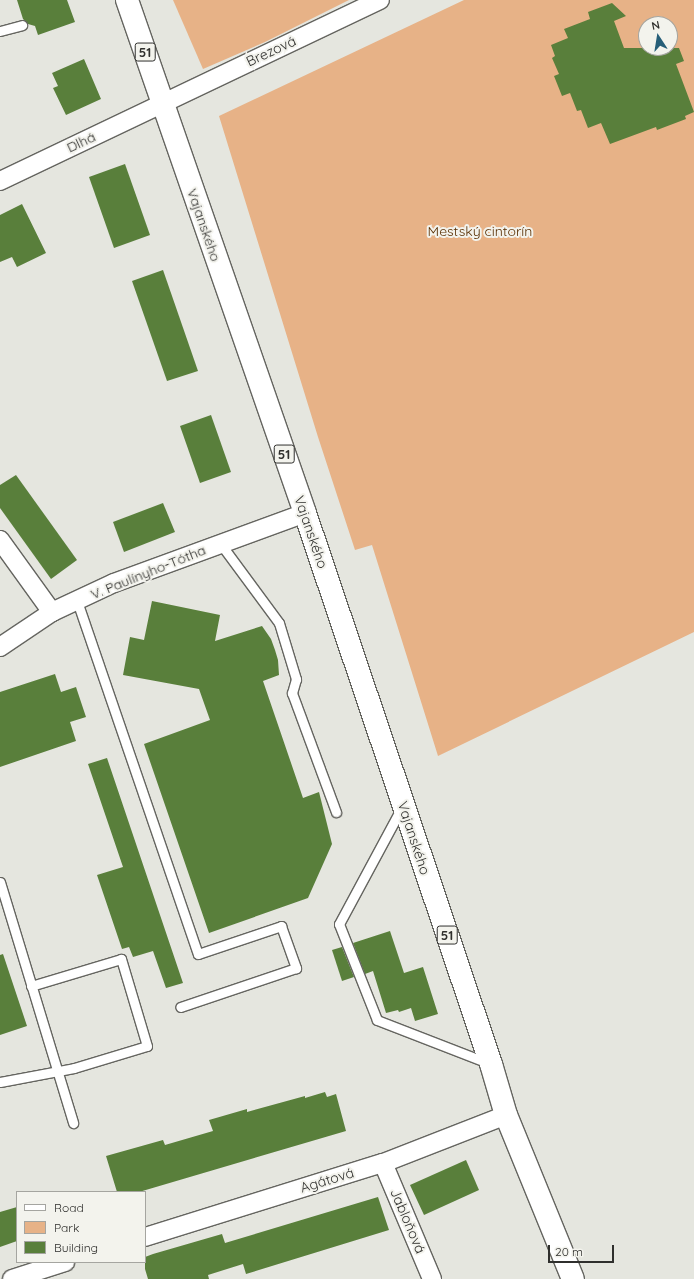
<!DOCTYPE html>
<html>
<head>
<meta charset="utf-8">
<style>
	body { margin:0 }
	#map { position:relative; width:694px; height:1279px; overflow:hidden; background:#e5e6df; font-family:Quicksand,sans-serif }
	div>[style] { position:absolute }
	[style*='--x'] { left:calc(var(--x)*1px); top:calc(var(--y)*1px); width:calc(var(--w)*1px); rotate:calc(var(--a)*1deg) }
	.green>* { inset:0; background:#e7b287 }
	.building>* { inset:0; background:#597f3b }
	.roads { filter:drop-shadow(1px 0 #656560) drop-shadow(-1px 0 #656560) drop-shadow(0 1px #656560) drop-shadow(0 -1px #656560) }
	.service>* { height:9px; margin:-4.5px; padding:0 4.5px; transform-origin:4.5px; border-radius:4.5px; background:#fff }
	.minor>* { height:18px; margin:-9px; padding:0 9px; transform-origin:9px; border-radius:9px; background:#fff }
	.primary>* { height:22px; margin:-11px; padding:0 11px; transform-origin:11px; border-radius:11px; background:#fff }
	span { translate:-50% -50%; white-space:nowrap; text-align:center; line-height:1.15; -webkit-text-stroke:4px #f3f3ed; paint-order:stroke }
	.shield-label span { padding:1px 3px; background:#f3f3ed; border:1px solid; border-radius:3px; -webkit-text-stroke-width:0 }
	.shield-label { font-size:13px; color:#2f2f2d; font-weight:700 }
	.street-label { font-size:14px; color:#2f2f2d }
	.park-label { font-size:14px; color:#592f02 }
	.legend { position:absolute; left:16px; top:1191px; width:130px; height:72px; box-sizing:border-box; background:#f3f3ed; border:1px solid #a5a5a0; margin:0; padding:5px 7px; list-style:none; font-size:12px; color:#2f2f2d }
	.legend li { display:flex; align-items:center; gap:8px; height:20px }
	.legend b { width:20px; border:1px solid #a5a5a0 }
	.north { position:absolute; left:638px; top:16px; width:40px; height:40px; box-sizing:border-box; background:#f3f3ed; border:1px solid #a5a5a0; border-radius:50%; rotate:348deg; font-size:11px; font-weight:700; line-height:16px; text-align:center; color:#2f2f2d }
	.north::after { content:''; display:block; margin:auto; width:14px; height:18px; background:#265e78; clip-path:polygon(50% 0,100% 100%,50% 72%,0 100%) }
	.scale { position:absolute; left:548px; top:1245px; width:66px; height:18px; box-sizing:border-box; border:2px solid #2f2f2d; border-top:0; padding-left:5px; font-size:12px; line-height:14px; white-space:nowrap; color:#2f2f2d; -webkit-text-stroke:3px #f3f3ed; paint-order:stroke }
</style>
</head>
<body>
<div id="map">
	<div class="green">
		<div style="clip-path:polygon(173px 0,349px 0,265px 42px,203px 69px)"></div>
		<div style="clip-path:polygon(evenodd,464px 0,694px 0,694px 632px,438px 756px,372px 545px,355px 550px,318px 437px,219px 116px,464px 0,646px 24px,670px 24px,670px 48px,646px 48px,646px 24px)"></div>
	</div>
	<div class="building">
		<div style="clip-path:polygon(17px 0,67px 0,75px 22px,38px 35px,35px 26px,28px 24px,23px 19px)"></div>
		<div style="clip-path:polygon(612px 3px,626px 16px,614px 21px,624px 48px,679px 48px,684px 61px,676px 64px,694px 112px,685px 116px,686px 119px,657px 130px,656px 127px,610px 144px,601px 123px,588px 128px,581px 110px,577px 111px,570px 93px,562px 96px,554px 76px,559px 74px,552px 58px,555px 56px,551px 45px,568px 38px,564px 29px,590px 19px,588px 12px)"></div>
		<div style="clip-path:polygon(84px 59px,101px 99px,66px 115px,53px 88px,58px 86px,52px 73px)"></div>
		<div style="clip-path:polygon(125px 164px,150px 235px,114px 248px,89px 177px)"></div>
		<div style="clip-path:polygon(22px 204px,46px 253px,17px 267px,12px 257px,0 262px,0 215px)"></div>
		<div style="clip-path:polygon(163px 270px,198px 371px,167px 381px,132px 281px)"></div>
		<div style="clip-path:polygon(211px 415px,231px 472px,200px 483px,180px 426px)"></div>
		<div style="clip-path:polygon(16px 475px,77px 560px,51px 579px,0 508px,0 485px)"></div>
		<div style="clip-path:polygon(163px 503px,175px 532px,124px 552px,113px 522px)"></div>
		<div style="clip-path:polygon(152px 601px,220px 615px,215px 641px,262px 626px,271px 639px,275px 650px,278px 660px,279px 675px,263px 681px,303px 798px,319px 792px,332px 844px,308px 898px,209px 933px,144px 744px,210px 720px,199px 689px,123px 675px,130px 637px,144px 640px)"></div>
		<div style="clip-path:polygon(55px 674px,61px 692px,76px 687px,86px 717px,70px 722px,76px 741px,0 767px,0 692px)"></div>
		<div style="clip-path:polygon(107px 758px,183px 983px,166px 988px,153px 951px,133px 957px,129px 947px,122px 949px,97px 875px,123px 867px,88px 764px)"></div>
		<div style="clip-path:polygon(390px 931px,404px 973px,423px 967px,438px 1014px,415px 1021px,411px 1008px,399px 1012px,398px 1010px,386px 1013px,373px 971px,365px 974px,353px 943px)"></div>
		<div style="clip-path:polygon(342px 947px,354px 977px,342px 981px,332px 950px)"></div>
		<div style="clip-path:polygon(3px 954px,27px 1026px,0 1035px,0 955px)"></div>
		<div style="clip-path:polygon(325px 1092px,327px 1097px,336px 1094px,346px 1131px,139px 1192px,117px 1192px,106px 1156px,163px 1140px,165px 1145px,213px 1131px,209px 1120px,247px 1109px,247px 1112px,305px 1096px,305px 1098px)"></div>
		<div style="clip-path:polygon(466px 1160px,479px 1190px,424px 1215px,410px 1185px)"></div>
		<div style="clip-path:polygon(378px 1197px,389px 1230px,246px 1274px,243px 1264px,208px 1275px,209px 1279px,148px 1279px,145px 1269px,145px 1257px,153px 1254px,222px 1234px,225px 1243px)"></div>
		<div style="clip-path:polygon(17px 1207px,17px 1241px,0 1247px,0 1212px)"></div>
	</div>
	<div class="roads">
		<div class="service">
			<div style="--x:0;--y:31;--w:23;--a:-15"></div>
			<div style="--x:220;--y:543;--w:99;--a:53.6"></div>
			<div style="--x:279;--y:623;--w:59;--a:73.1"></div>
			<div style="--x:296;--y:679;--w:15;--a:106"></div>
			<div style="--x:292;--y:693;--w:127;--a:69.7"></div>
			<div style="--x:77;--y:601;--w:373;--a:71.1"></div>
			<div style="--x:198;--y:954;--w:88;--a:-18.6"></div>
			<div style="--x:281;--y:926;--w:45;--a:70.3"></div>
			<div style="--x:296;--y:968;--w:122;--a:161.4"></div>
			<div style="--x:402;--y:807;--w:133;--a:118.3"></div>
			<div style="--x:339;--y:924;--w:103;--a:68.4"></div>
			<div style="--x:377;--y:1020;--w:119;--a:21.2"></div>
			<div style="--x:0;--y:882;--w:252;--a:73.1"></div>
			<div style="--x:0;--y:1082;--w:75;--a:-10.7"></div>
			<div style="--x:74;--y:1068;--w:76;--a:-16.8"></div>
			<div style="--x:147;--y:1046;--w:91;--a:-106.6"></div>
			<div style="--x:121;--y:959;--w:94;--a:163.3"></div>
		</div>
		<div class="minor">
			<div style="--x:0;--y:181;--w:421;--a:-25.5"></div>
			<div style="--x:0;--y:540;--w:89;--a:54.2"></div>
			<div style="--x:0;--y:647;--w:63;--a:-33.9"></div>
			<div style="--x:52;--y:612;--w:68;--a:-25.1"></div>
			<div style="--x:114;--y:583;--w:203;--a:-20.1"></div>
			<div style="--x:383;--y:1163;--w:126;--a:67.1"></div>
			<div style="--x:145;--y:1237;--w:249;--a:-17.3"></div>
			<div style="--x:383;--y:1163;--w:132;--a:-21.3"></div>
			<div style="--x:12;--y:1279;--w:56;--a:-17.8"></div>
		</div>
		<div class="primary">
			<div style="--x:127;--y:0;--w:543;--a:70.86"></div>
			<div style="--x:305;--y:513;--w:582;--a:71.35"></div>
			<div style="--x:491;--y:1064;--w:53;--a:73.6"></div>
			<div style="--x:506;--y:1115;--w:177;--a:67.8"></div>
		</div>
	</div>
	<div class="shield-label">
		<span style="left:145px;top:52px">51</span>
		<span style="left:284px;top:454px">51</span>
		<span style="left:447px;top:935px">51</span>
	</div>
	<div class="street-label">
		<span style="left:271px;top:51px;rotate:-25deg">Brezová</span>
		<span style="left:81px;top:142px;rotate:-25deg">Dlhá</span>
		<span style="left:204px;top:225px;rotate:71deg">Vajanského</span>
		<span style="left:311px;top:532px;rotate:71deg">Vajanského</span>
		<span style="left:148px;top:572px;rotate:-22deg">V. Paulínyho-Tótha</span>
		<span style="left:414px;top:838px;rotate:72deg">Vajanského</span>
		<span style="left:327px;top:1180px;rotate:-17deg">Agátová</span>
		<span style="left:408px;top:1221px;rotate:67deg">Jabloňová</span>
	</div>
	<div class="park-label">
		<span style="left:480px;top:231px">Mestský cintorín</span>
	</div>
	<ul class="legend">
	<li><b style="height:5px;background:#fff"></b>Road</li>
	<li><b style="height:11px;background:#e7b287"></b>Park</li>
	<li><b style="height:11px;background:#597f3b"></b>Building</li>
	</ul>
	<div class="north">N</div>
	<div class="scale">20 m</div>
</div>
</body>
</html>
